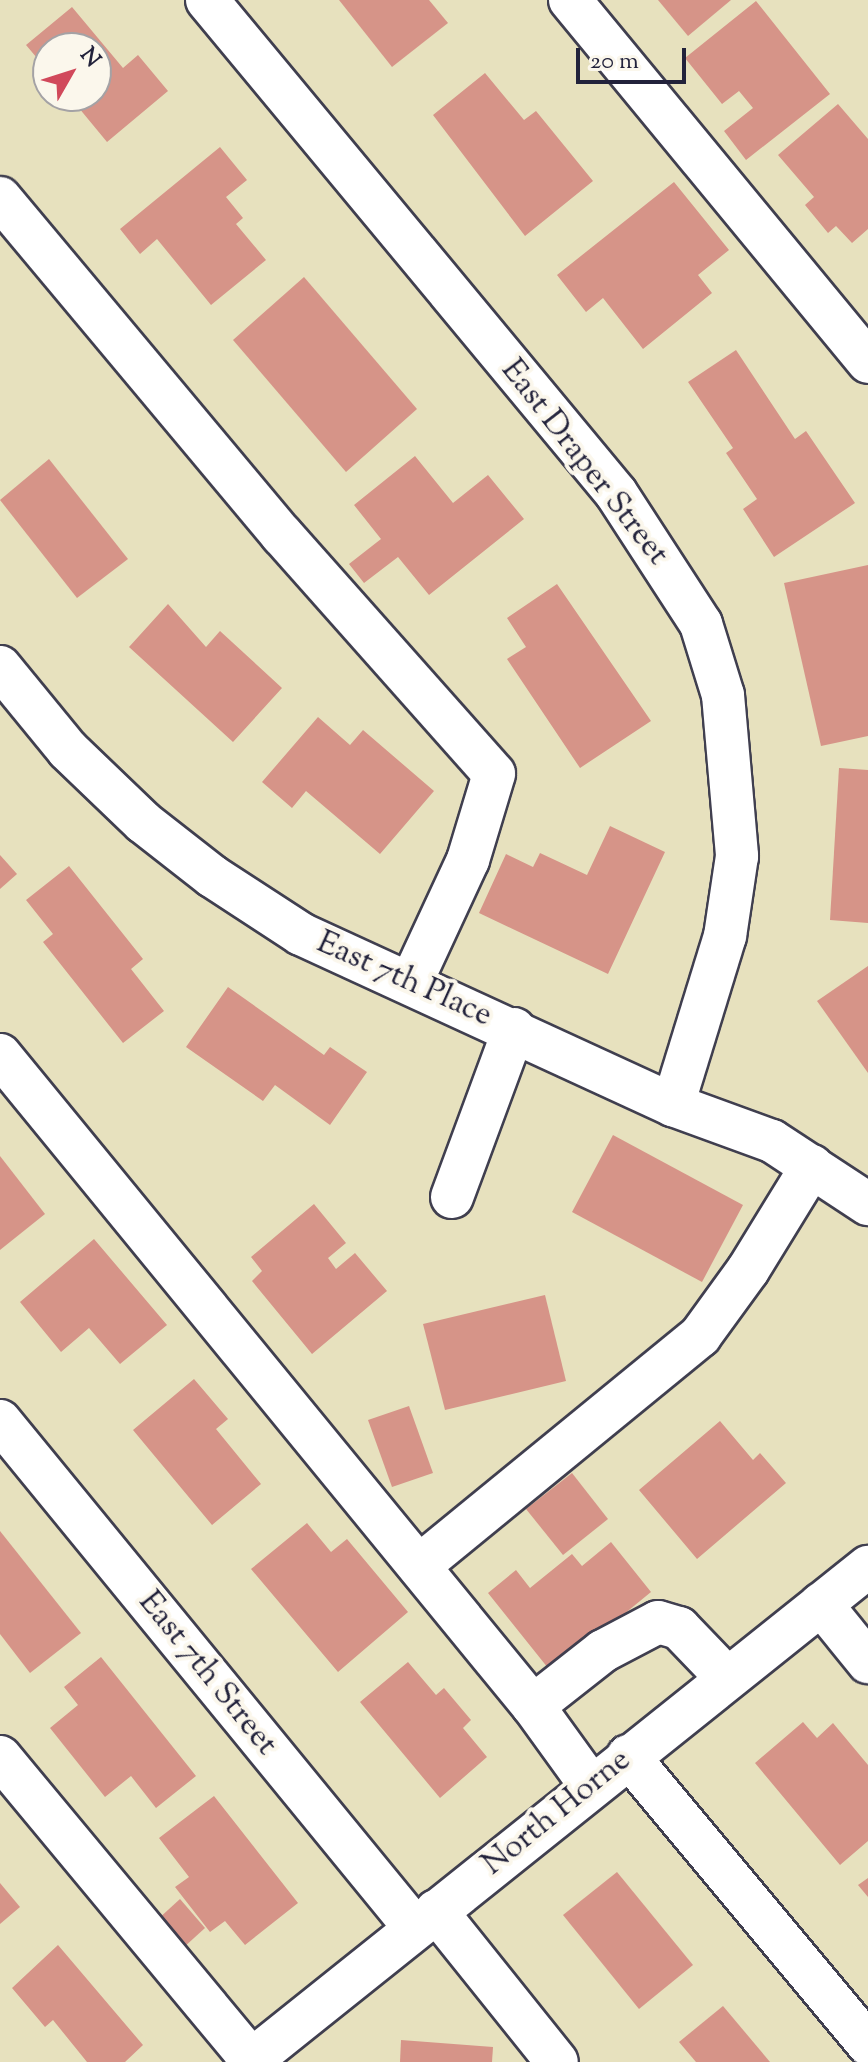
<!DOCTYPE html>
<html>
<head>
<meta charset="utf-8">
<style>
	body { margin:0 }
	#map { position:relative; width:868px; height:2062px; overflow:hidden; background:#e7e1be; font-family:"Sorts Mill Goudy",serif }
	div>[style] { position:absolute }
	[style*='--x'] { left:calc(var(--x)*1px); top:calc(var(--y)*1px); width:calc(var(--w)*1px); rotate:calc(var(--a)*1deg) }
	.building>* { inset:0; background:#d69488 }
	.roads { filter:drop-shadow(2px 0 #403f4f) drop-shadow(-2px 0 #403f4f) drop-shadow(0 2px #403f4f) drop-shadow(0 -2px #403f4f) }
	.minor>* { height:42px; margin:-21px; padding:0 21px; transform-origin:21px; border-radius:21px; background:#fff }
	span { translate:-50% -50%; white-space:nowrap; text-align:center; line-height:1.15; -webkit-text-stroke:8px #fbf7ec; paint-order:stroke }
	.street-label { font-size:32px; color:#22223b }
	.north { position:absolute; left:32px; top:32px; width:80px; height:80px; box-sizing:border-box; background:#fbf7ec; border:2px solid #a4a2a5; border-radius:50%; rotate:51deg; font-size:22px; font-weight:700; line-height:32px; text-align:center; color:#22223b }
	.north::after { content:''; display:block; margin:auto; width:28px; height:36px; background:#d1495b; clip-path:polygon(50% 0,100% 100%,50% 72%,0 100%) }
	.scale { position:absolute; left:576px; top:48px; width:110px; height:36px; box-sizing:border-box; border:4px solid #22223b; border-top:0; padding-left:10px; font-size:24px; line-height:28px; white-space:nowrap; color:#22223b; -webkit-text-stroke:6px #fbf7ec; paint-order:stroke }
</style>
</head>
<body>
<div id="map">
	<div class="building">
		<div style="clip-path:polygon(339px 0,429px 0,448px 23px,392px 67px)"></div>
		<div style="clip-path:polygon(658px 0,731px 0,688px 36px)"></div>
		<div style="clip-path:polygon(756px 1px,830px 94px,746px 160px,724px 131px,753px 108px,739px 91px,722px 104px,685px 58px)"></div>
		<div style="clip-path:polygon(72px 7px,123px 68px,138px 55px,168px 91px,107px 142px,69px 96px,96px 96px,96px 48px,48px 48px,48px 71px,26px 45px)"></div>
		<div style="clip-path:polygon(485px 73px,524px 120px,536px 111px,593px 181px,525px 236px,433px 115px)"></div>
		<div style="clip-path:polygon(838px 104px,868px 139px,868px 229px,852px 243px,836px 226px,828px 233px,805px 205px,814px 197px,778px 155px)"></div>
		<div style="clip-path:polygon(220px 147px,247px 180px,226px 197px,243px 218px,236px 224px,266px 260px,211px 305px,157px 239px,140px 254px,120px 229px)"></div>
		<div style="clip-path:polygon(674px 182px,729px 250px,698px 275px,712px 293px,643px 349px,603px 298px,586px 312px,557px 275px)"></div>
		<div style="clip-path:polygon(304px 277px,417px 409px,346px 472px,233px 340px)"></div>
		<div style="clip-path:polygon(736px 350px,795px 439px,806px 431px,855px 503px,774px 557px,743px 509px,757px 499px,726px 453px,733px 448px,688px 382px)"></div>
		<div style="clip-path:polygon(415px 456px,453px 503px,488px 475px,524px 519px,429px 595px,398px 557px,364px 583px,349px 564px,381px 539px,354px 505px)"></div>
		<div style="clip-path:polygon(49px 459px,128px 559px,77px 598px,0 500px)"></div>
		<div style="clip-path:polygon(868px 565px,868px 736px,821px 746px,784px 583px)"></div>
		<div style="clip-path:polygon(557px 584px,651px 721px,580px 768px,507px 659px,526px 647px,507px 618px)"></div>
		<div style="clip-path:polygon(168px 604px,206px 647px,220px 631px,282px 688px,233px 742px,129px 647px)"></div>
		<div style="clip-path:polygon(318px 717px,350px 745px,363px 730px,434px 791px,380px 854px,306px 791px,292px 808px,262px 782px)"></div>
		<div style="clip-path:polygon(839px 768px,868px 770px,868px 923px,830px 920px)"></div>
		<div style="clip-path:polygon(610px 826px,665px 852px,608px 974px,479px 913px,506px 854px,533px 867px,540px 853px,587px 875px)"></div>
		<div style="clip-path:polygon(0 855px,17px 874px,0 889px)"></div>
		<div style="clip-path:polygon(69px 866px,143px 959px,131px 969px,164px 1011px,123px 1043px,43px 942px,53px 934px,26px 900px)"></div>
		<div style="clip-path:polygon(868px 966px,868px 1073px,817px 1001px)"></div>
		<div style="clip-path:polygon(228px 987px,324px 1055px,330px 1047px,367px 1072px,330px 1125px,275px 1085px,263px 1101px,186px 1047px)"></div>
		<div style="clip-path:polygon(613px 1135px,743px 1205px,702px 1282px,572px 1212px)"></div>
		<div style="clip-path:polygon(0 1156px,45px 1214px,0 1250px)"></div>
		<div style="clip-path:polygon(314px 1204px,346px 1243px,328px 1258px,336px 1269px,355px 1253px,387px 1291px,312px 1354px,252px 1281px,262px 1271px,251px 1257px)"></div>
		<div style="clip-path:polygon(94px 1239px,167px 1325px,120px 1364px,89px 1328px,61px 1352px,20px 1302px)"></div>
		<div style="clip-path:polygon(545px 1295px,566px 1381px,445px 1410px,423px 1324px)"></div>
		<div style="clip-path:polygon(194px 1379px,228px 1419px,216px 1429px,261px 1484px,212px 1525px,133px 1430px)"></div>
		<div style="clip-path:polygon(409px 1406px,433px 1473px,392px 1487px,368px 1420px)"></div>
		<div style="clip-path:polygon(720px 1421px,753px 1460px,760px 1453px,786px 1483px,697px 1559px,639px 1490px)"></div>
		<div style="clip-path:polygon(572px 1473px,608px 1519px,563px 1555px,526px 1509px)"></div>
		<div style="clip-path:polygon(307px 1523px,331px 1552px,347px 1539px,408px 1612px,338px 1672px,251px 1569px)"></div>
		<div style="clip-path:polygon(0 1531px,81px 1633px,30px 1673px,0 1634px)"></div>
		<div style="clip-path:polygon(611px 1542px,651px 1592px,552px 1673px,488px 1593px,516px 1570px,530px 1588px,572px 1554px,582px 1566px)"></div>
		<div style="clip-path:polygon(101px 1657px,196px 1776px,156px 1808px,131px 1776px,105px 1797px,50px 1728px,78px 1705px,64px 1687px)"></div>
		<div style="clip-path:polygon(408px 1662px,436px 1695px,444px 1688px,471px 1720px,463px 1728px,487px 1757px,440px 1798px,360px 1702px)"></div>
		<div style="clip-path:polygon(803px 1722px,817px 1738px,833px 1723px,868px 1765px,868px 1841px,840px 1865px,755px 1763px)"></div>
		<div style="clip-path:polygon(214px 1796px,298px 1903px,245px 1945px,225px 1921px,210px 1932px,175px 1887px,189px 1877px,159px 1838px)"></div>
		<div style="clip-path:polygon(617px 1872px,693px 1965px,639px 2009px,563px 1915px)"></div>
		<div style="clip-path:polygon(868px 1878px,868px 1897px,858px 1885px)"></div>
		<div style="clip-path:polygon(0 1883px,20px 1907px,0 1924px)"></div>
		<div style="clip-path:polygon(180px 1899px,205px 1928px,183px 1948px,157px 1920px)"></div>
		<div style="clip-path:polygon(58px 1945px,143px 2045px,125px 2062px,87px 2062px,53px 2020px,45px 2027px,12px 1988px)"></div>
		<div style="clip-path:polygon(723px 2006px,770px 2062px,696px 2062px,679px 2042px)"></div>
		<div style="clip-path:polygon(401px 2040px,493px 2047px,492px 2062px,400px 2062px)"></div>
	</div>
	<div class="roads">
		<div class="minor">
			<div style="--x:207;--y:0;--w:641;--a:50.32"></div>
			<div style="--x:616;--y:493;--w:156;--a:57"></div>
			<div style="--x:701;--y:624;--w:74;--a:72.8"></div>
			<div style="--x:723;--y:695;--w:162;--a:85"></div>
			<div style="--x:737;--y:856;--w:81;--a:98.5"></div>
			<div style="--x:725;--y:936;--w:177;--a:107.1"></div>
			<div style="--x:570;--y:0;--w:469;--a:50.5"></div>
			<div style="--x:0;--y:198;--w:439;--a:50.1"></div>
			<div style="--x:282;--y:535;--w:319;--a:48.4"></div>
			<div style="--x:494;--y:774;--w:90;--a:106.8"></div>
			<div style="--x:468;--y:860;--w:136;--a:114.9"></div>
			<div style="--x:0;--y:667;--w:107;--a:50.7"></div>
			<div style="--x:68;--y:750;--w:104;--a:43.8"></div>
			<div style="--x:143;--y:822;--w:88;--a:38"></div>
			<div style="--x:212;--y:876;--w:106;--a:33.1"></div>
			<div style="--x:301;--y:934;--w:409;--a:24.7"></div>
			<div style="--x:673;--y:1105;--w:105;--a:20"></div>
			<div style="--x:772;--y:1141;--w:115;--a:33.3"></div>
			<div style="--x:0;--y:1055;--w:841;--a:50.69"></div>
			<div style="--x:452;--y:1197;--w:179;--a:-69.7"></div>
			<div style="--x:0;--y:1421;--w:655;--a:50.7"></div>
			<div style="--x:419;--y:1566;--w:363;--a:-39.3"></div>
			<div style="--x:700;--y:1336;--w:82;--a:-54"></div>
			<div style="--x:748;--y:1270;--w:122;--a:-58.4"></div>
			<div style="--x:821;--y:1604;--w:75;--a:51"></div>
			<div style="--x:628;--y:1756;--w:375;--a:50.2"></div>
			<div style="--x:0;--y:1757;--w:394;--a:50.3"></div>
			<div style="--x:591;--y:1786;--w:99;--a:-125.9"></div>
			<div style="--x:533;--y:1706;--w:89;--a:-38.2"></div>
			<div style="--x:603;--y:1651;--w:62;--a:-27.8"></div>
			<div style="--x:658;--y:1622;--w:22;--a:16"></div>
			<div style="--x:679;--y:1628;--w:69;--a:46.2"></div>
			<div style="--x:436;--y:1911;--w:193;--a:51.3"></div>
			<div style="--x:249;--y:2062;--w:793;--a:-38.65"></div>
		</div>
	</div>
	<div class="street-label">
		<span style="left:584px;top:463px;rotate:52deg">East Draper Street</span>
		<span style="left:404px;top:980px;rotate:24deg">East 7th Place</span>
		<span style="left:207px;top:1674px;rotate:51deg">East 7th Street</span>
		<span style="left:557px;top:1813px;rotate:-39deg">North Horne</span>
	</div>
	<div class="north">N</div>
	<div class="scale">20 m</div>
</div>
</body>
</html>
